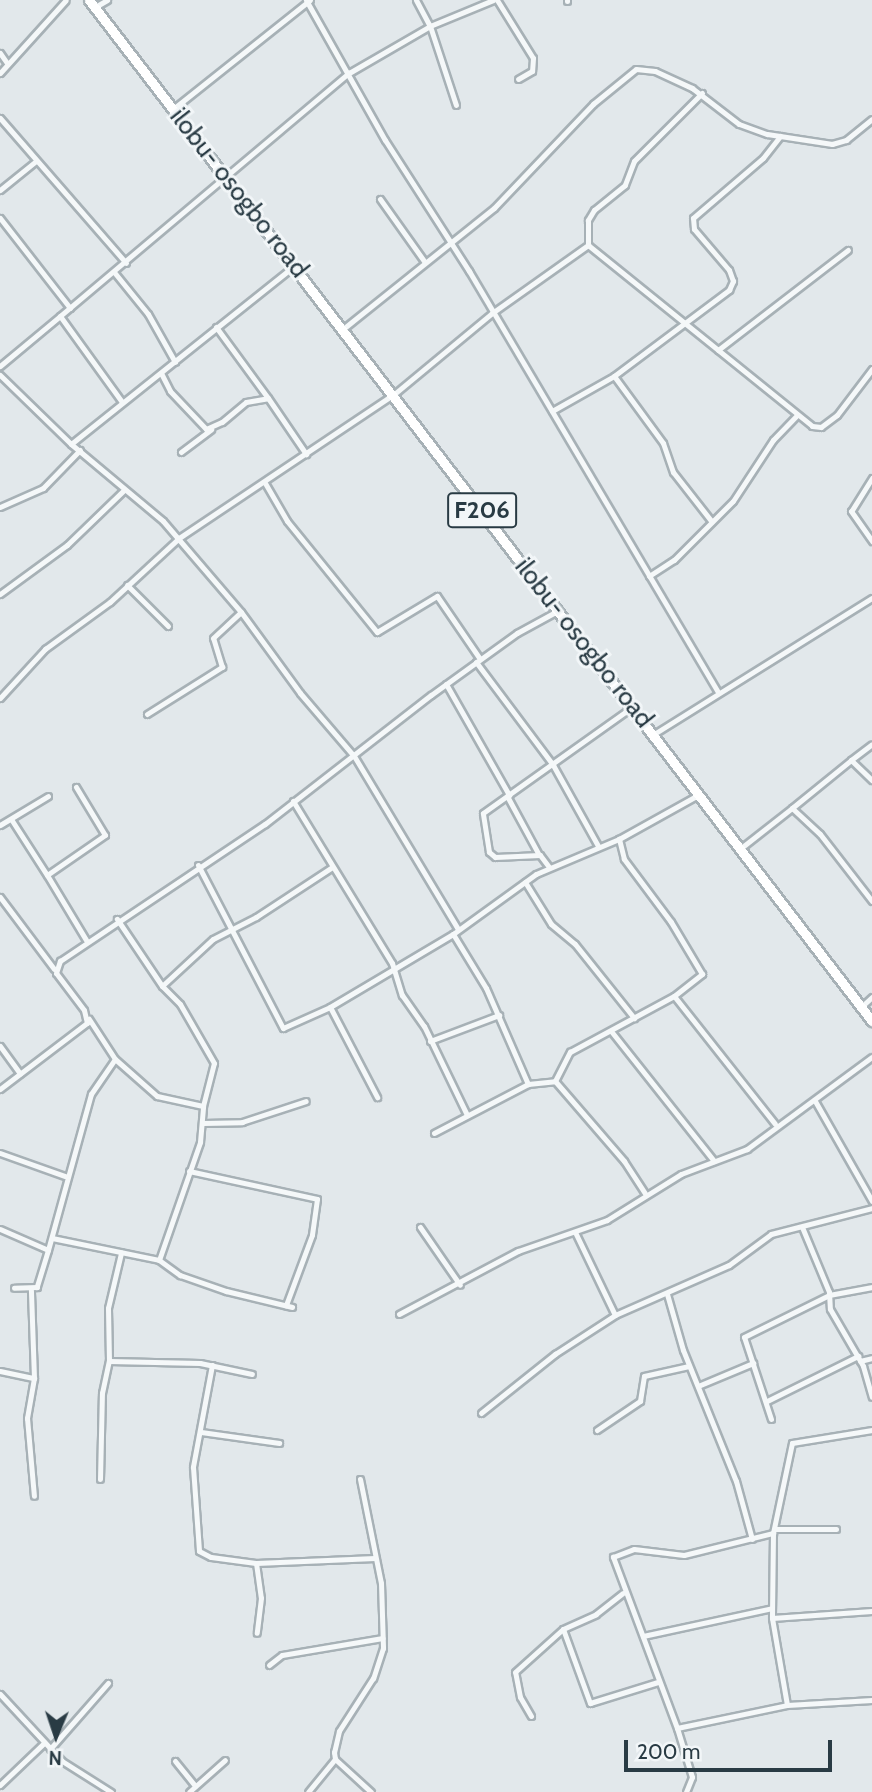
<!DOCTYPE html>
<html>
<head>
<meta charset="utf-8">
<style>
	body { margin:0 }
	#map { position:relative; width:872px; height:1792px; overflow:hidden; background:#e2e8eb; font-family:Cabin,sans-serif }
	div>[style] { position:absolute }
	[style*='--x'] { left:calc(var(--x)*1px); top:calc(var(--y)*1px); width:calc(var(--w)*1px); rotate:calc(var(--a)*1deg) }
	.roads { filter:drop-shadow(2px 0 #a7b1b6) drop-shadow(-2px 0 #a7b1b6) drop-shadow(0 2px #a7b1b6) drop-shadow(0 -2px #a7b1b6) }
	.street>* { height:5px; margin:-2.5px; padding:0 2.5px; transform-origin:2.5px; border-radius:2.5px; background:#f5f8f9 }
	.primary>* { height:9px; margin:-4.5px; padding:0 4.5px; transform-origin:4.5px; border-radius:4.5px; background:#fff }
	span { translate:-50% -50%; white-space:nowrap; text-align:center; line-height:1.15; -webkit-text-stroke:6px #f2f6f8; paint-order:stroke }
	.shield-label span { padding:2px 5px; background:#f2f6f8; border:2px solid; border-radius:5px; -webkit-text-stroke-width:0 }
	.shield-label { font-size:24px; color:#293b44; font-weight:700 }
	.street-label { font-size:26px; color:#293b44 }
	.north { position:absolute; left:21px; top:1701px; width:70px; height:70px; -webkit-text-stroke:5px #f2f6f8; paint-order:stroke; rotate:182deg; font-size:19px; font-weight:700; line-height:28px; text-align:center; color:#293b44 }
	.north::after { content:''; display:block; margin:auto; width:24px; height:32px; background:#293b44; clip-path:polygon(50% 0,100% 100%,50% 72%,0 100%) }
	.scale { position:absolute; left:624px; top:1740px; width:208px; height:32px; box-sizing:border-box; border:4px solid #293b44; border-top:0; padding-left:9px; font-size:21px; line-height:24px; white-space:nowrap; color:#293b44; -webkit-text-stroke:5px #f2f6f8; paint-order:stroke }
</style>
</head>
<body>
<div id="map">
	<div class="roads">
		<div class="street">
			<div style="--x:306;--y:0;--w:161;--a:60.6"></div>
			<div style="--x:385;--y:140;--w:156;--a:57.3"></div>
			<div style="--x:469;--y:271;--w:488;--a:59.4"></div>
			<div style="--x:416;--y:0;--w:30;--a:62"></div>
			<div style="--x:430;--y:26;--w:83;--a:71.8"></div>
			<div style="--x:497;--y:0;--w:68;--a:58.2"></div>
			<div style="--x:533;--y:58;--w:13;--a:94"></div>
			<div style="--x:532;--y:71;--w:16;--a:150"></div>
			<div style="--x:567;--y:0;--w:1;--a:90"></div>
			<div style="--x:95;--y:7;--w:14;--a:-30"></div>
			<div style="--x:0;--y:53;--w:12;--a:55"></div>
			<div style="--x:0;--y:73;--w:98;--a:-47.9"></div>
			<div style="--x:702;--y:93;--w:96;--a:135"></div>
			<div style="--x:634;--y:161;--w:26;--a:111"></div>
			<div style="--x:625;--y:185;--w:40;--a:141"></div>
			<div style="--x:594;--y:210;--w:12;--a:121"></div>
			<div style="--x:588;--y:220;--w:25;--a:90"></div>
			<div style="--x:588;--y:245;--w:288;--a:38.9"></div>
			<div style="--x:812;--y:426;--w:9;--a:6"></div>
			<div style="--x:821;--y:427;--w:20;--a:-37"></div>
			<div style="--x:837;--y:415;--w:58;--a:-52.7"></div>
			<div style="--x:173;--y:109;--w:175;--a:-38.5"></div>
			<div style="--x:0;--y:118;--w:192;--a:49"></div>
			<div style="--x:0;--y:190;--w:46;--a:-38.9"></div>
			<div style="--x:380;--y:199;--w:76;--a:54.6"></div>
			<div style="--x:0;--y:218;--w:114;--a:52.1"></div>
			<div style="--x:114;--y:272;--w:54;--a:51"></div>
			<div style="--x:148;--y:314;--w:55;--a:60.6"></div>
			<div style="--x:60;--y:316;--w:378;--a:-40.1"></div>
			<div style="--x:349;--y:73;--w:94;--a:-30.1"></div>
			<div style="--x:430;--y:26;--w:68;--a:-22.4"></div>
			<div style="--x:216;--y:327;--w:88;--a:53.8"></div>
			<div style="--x:343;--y:329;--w:193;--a:-38.7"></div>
			<div style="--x:494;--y:208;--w:144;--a:-46.4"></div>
			<div style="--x:593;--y:104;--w:55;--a:-39.1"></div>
			<div style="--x:636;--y:69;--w:19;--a:6"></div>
			<div style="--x:655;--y:71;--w:41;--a:24.7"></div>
			<div style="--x:692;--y:88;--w:59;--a:37.5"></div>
			<div style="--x:739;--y:124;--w:30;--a:20"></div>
			<div style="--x:767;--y:134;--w:66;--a:8.7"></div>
			<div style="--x:832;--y:144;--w:15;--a:-16"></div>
			<div style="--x:846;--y:140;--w:33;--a:-39"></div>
			<div style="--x:718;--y:350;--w:164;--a:-37.6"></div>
			<div style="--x:0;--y:366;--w:78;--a:-39.8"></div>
			<div style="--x:60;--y:316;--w:106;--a:54.2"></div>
			<div style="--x:161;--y:373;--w:20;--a:63"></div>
			<div style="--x:170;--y:391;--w:52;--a:46.5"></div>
			<div style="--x:206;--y:429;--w:17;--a:-24"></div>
			<div style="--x:222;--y:422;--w:31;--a:-40"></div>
			<div style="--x:246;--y:402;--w:22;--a:-10"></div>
			<div style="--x:268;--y:398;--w:68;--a:55.8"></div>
			<div style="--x:0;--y:375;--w:99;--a:44.2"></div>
			<div style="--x:71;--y:444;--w:120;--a:39.9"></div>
			<div style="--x:163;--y:521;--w:120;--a:49.4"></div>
			<div style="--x:241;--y:612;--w:100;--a:53.9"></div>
			<div style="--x:300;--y:693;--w:83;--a:49.4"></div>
			<div style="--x:354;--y:756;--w:202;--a:59"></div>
			<div style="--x:614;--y:376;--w:83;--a:53.8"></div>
			<div style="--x:663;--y:443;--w:31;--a:71"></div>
			<div style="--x:673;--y:472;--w:63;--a:52"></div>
			<div style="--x:552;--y:411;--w:71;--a:-29.4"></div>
			<div style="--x:614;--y:376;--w:144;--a:-36.8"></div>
			<div style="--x:729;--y:290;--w:10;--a:-66"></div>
			<div style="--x:733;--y:281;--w:12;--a:-110"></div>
			<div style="--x:729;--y:270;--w:54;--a:-130.5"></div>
			<div style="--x:694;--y:229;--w:11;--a:-95"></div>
			<div style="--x:693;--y:218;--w:92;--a:-40.6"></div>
			<div style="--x:763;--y:158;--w:28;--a:-52"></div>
			<div style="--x:71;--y:444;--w:287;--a:-38.6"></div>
			<div style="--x:181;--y:452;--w:38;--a:-37"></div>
			<div style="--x:872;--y:478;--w:39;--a:122"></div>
			<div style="--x:851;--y:511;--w:37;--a:55"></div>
			<div style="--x:265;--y:483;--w:44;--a:59.9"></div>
			<div style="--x:287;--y:521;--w:143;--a:51"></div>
			<div style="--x:377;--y:632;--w:70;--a:-31"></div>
			<div style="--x:437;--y:596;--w:76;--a:55.7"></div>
			<div style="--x:0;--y:507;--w:47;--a:-23.8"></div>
			<div style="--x:43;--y:488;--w:53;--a:-45.8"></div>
			<div style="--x:649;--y:576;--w:30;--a:-33"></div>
			<div style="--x:674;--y:560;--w:83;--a:-45"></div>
			<div style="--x:733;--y:501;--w:73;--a:-56.7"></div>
			<div style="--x:773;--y:440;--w:33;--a:-46"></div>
			<div style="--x:127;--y:585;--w:58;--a:45"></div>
			<div style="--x:0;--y:594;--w:83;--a:-36.2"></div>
			<div style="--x:67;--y:545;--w:79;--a:-44"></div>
			<div style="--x:476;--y:662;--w:129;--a:53.2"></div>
			<div style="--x:553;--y:765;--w:93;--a:60.9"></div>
			<div style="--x:446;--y:684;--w:128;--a:60.4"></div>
			<div style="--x:0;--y:698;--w:67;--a:-47.4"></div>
			<div style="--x:45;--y:649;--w:80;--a:-35.9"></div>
			<div style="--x:110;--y:602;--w:94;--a:-42.8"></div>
			<div style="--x:179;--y:538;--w:257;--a:-33.8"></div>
			<div style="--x:393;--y:395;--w:129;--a:-39.6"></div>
			<div style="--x:492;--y:313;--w:118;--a:-35.3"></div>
			<div style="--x:147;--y:714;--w:89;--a:-32.1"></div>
			<div style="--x:222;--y:667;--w:30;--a:-107"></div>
			<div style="--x:213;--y:638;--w:38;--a:-43"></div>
			<div style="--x:654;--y:734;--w:257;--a:-32"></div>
			<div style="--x:851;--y:760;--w:26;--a:-37"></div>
			<div style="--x:76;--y:787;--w:56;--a:58.9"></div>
			<div style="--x:105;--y:835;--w:70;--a:145.4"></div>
			<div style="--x:47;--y:875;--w:76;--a:59"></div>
			<div style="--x:507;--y:796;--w:67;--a:61.5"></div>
			<div style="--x:293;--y:801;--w:190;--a:58.6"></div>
			<div style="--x:392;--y:963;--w:34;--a:73"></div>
			<div style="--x:402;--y:995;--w:38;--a:55"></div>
			<div style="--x:424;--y:1026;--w:99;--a:64.2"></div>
			<div style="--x:792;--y:808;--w:76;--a:-39.1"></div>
			<div style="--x:851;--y:760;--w:29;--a:44"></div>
			<div style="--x:11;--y:819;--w:67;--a:57.3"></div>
			<div style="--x:0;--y:825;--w:56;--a:-31.1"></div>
			<div style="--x:741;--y:848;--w:65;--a:-38.1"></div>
			<div style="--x:792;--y:808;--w:38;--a:43"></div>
			<div style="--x:820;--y:834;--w:85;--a:52.2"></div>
			<div style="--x:198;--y:865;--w:184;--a:62.5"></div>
			<div style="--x:283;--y:1028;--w:51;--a:-24.1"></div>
			<div style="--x:330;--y:1007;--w:143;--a:-30.7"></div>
			<div style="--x:453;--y:934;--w:102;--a:-35.9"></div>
			<div style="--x:536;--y:874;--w:90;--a:-22.9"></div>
			<div style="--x:619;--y:839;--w:90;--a:-29.1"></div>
			<div style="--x:549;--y:867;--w:15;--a:-127"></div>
			<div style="--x:540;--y:855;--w:45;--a:177.5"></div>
			<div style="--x:495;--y:857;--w:8;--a:-140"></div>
			<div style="--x:489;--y:852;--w:39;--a:-99"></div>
			<div style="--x:483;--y:813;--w:183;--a:-35.4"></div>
			<div style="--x:525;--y:882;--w:49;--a:58.2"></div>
			<div style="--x:551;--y:924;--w:31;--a:40"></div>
			<div style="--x:575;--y:944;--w:95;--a:51.4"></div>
			<div style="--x:0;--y:897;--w:90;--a:53.1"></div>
			<div style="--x:453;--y:934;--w:63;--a:58.6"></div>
			<div style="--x:486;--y:988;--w:105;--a:66.4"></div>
			<div style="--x:162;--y:986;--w:69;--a:-42.7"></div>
			<div style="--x:213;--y:939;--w:48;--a:-27.1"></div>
			<div style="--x:256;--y:917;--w:91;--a:-33.3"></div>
			<div style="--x:674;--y:996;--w:163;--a:51.7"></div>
			<div style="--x:330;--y:1007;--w:102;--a:62.4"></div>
			<div style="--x:861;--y:1007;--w:15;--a:-42"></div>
			<div style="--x:611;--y:1031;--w:166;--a:51.6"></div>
			<div style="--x:430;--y:1041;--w:74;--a:-20.6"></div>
			<div style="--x:0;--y:1046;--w:34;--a:54"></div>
			<div style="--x:115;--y:1059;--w:56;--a:41.4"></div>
			<div style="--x:157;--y:1096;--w:47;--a:12.3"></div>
			<div style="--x:203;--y:1106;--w:44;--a:-75.7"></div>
			<div style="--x:214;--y:1063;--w:68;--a:-120"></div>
			<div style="--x:180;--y:1004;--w:25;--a:-135"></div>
			<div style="--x:162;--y:986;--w:81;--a:-123.9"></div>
			<div style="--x:555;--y:1081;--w:33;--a:-63"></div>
			<div style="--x:570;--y:1052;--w:118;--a:-28.3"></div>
			<div style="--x:674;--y:996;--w:36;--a:-38"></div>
			<div style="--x:702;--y:974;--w:61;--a:-120.8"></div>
			<div style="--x:671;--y:922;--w:79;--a:-126.7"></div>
			<div style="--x:624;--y:859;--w:21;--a:-104"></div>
			<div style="--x:0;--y:1089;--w:109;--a:-37.2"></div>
			<div style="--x:87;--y:1023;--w:13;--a:-103"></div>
			<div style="--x:84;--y:1010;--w:46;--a:-127.1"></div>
			<div style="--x:56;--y:973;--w:13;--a:-72"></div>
			<div style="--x:60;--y:961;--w:247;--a:-33.8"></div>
			<div style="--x:265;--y:824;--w:210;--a:-37.9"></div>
			<div style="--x:431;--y:695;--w:106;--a:-35.8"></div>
			<div style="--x:517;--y:633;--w:48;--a:-28.7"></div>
			<div style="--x:815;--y:1101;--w:115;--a:60.3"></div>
			<div style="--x:203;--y:1123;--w:39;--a:-1"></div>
			<div style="--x:242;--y:1122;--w:67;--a:-18.2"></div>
			<div style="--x:434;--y:1133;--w:106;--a:-27.5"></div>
			<div style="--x:528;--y:1084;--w:27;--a:-6"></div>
			<div style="--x:555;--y:1081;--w:106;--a:49.2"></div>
			<div style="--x:624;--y:1161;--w:38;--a:57"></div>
			<div style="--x:0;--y:1153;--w:69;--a:19.5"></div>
			<div style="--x:189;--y:1171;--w:131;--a:12.3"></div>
			<div style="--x:317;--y:1199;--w:36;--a:98"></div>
			<div style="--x:312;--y:1235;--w:75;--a:110.4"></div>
			<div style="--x:420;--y:1227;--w:70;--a:55.4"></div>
			<div style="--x:802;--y:1227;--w:70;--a:67.4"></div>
			<div style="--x:829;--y:1292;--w:17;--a:87"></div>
			<div style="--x:830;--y:1309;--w:66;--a:59.9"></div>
			<div style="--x:863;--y:1366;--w:32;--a:74"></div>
			<div style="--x:0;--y:1229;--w:52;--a:23.6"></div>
			<div style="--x:48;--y:1250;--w:39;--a:107"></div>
			<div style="--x:37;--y:1287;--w:23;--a:178"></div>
			<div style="--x:575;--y:1232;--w:92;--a:64.3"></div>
			<div style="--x:52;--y:1238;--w:109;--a:11.6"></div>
			<div style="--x:159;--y:1260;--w:26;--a:36"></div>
			<div style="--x:180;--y:1275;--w:49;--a:19.2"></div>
			<div style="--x:226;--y:1291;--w:68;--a:13.6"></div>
			<div style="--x:48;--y:1250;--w:162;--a:-74.6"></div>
			<div style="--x:91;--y:1094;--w:42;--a:-55.6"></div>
			<div style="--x:115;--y:1059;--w:48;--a:-123"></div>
			<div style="--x:159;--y:1260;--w:125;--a:-70.8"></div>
			<div style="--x:200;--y:1142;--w:36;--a:-85"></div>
			<div style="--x:667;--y:1294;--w:58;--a:74.1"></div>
			<div style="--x:683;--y:1350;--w:141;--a:68"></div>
			<div style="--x:736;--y:1481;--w:60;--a:74.6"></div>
			<div style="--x:399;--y:1314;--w:135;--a:-27.9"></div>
			<div style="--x:518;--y:1251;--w:94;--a:-19.2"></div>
			<div style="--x:607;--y:1220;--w:87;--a:-31.9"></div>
			<div style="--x:681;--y:1174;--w:71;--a:-20.7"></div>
			<div style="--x:747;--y:1149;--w:155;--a:-36.4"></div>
			<div style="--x:109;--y:1361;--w:91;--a:1.3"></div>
			<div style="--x:200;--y:1363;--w:53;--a:11.9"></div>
			<div style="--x:860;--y:1361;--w:12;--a:-14"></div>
			<div style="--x:212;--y:1365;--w:104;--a:100.6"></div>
			<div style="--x:193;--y:1467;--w:84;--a:85.9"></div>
			<div style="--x:199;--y:1551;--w:13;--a:27"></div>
			<div style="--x:211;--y:1557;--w:45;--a:7.6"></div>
			<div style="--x:256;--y:1563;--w:119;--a:-2.4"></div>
			<div style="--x:0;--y:1371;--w:35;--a:12"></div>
			<div style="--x:34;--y:1378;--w:88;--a:-92"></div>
			<div style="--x:34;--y:1378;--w:41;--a:99.9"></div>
			<div style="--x:27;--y:1418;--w:78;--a:84.9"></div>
			<div style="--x:698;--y:1386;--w:60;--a:-22.7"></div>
			<div style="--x:767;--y:1401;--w:102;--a:-26.3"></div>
			<div style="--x:481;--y:1413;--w:95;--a:-38.6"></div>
			<div style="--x:555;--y:1354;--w:72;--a:-33"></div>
			<div style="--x:615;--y:1315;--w:124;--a:-23.7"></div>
			<div style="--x:729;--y:1265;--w:52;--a:-36.4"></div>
			<div style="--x:771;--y:1234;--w:104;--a:-14.4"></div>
			<div style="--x:771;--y:1419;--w:86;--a:-108.2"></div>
			<div style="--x:744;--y:1337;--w:95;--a:-26.3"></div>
			<div style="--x:829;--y:1295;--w:44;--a:-10.5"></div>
			<div style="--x:597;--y:1430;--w:52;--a:-34"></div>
			<div style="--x:640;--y:1401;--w:25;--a:-81"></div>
			<div style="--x:644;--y:1376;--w:46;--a:-12.5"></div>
			<div style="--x:201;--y:1432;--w:79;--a:8"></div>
			<div style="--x:100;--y:1479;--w:86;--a:-88.7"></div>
			<div style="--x:102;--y:1393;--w:33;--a:-78"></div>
			<div style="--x:109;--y:1361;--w:53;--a:-91.1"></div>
			<div style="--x:108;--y:1308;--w:57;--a:-76.7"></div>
			<div style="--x:360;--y:1479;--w:106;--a:78.6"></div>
			<div style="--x:381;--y:1583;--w:65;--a:88.2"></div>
			<div style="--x:383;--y:1648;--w:32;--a:108"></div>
			<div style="--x:373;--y:1678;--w:63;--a:122.7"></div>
			<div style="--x:339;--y:1731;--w:22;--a:103"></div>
			<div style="--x:334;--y:1752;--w:7;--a:82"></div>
			<div style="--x:335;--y:1759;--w:49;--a:42.5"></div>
			<div style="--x:776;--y:1529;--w:60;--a:0"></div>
			<div style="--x:773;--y:1533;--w:92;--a:-78.1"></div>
			<div style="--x:792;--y:1443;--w:81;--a:-9.2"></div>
			<div style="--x:256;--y:1563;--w:35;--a:82"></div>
			<div style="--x:261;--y:1598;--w:35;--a:97"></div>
			<div style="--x:772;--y:1618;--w:100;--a:-4"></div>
			<div style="--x:563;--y:1629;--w:79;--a:70"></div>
			<div style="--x:590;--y:1703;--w:71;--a:-17.2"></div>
			<div style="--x:643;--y:1636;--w:132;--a:-12.2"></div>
			<div style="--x:269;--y:1665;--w:16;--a:-38"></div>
			<div style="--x:282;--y:1655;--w:102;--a:-9.6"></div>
			<div style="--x:0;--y:1694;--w:91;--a:47.2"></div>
			<div style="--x:62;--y:1761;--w:58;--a:32.3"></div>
			<div style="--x:531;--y:1716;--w:22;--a:-120"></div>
			<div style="--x:520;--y:1697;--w:25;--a:-101"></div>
			<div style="--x:515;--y:1672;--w:64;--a:-41.9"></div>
			<div style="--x:563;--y:1629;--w:36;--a:-24"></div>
			<div style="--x:596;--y:1614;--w:34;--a:-38"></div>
			<div style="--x:677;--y:1728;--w:112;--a:-11.8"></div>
			<div style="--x:787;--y:1705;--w:85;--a:-3.4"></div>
			<div style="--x:50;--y:1749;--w:88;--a:-48.7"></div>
			<div style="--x:175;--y:1761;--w:32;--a:51"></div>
			<div style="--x:0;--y:1785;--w:61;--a:-43.7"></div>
			<div style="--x:189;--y:1792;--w:48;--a:-41.6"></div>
			<div style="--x:308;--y:1792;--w:43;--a:-50.7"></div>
			<div style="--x:686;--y:1792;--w:16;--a:-68"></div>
			<div style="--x:692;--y:1777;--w:51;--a:-107"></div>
			<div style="--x:677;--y:1728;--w:183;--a:-110.5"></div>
			<div style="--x:613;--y:1557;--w:22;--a:-21"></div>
			<div style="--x:634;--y:1549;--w:50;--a:6.8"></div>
			<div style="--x:684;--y:1555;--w:92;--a:-13.9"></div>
			<div style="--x:773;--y:1533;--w:85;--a:90.7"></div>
			<div style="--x:772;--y:1618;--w:88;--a:80.2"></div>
		</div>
		<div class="primary">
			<div style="--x:89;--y:0;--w:1287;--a:52.52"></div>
		</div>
	</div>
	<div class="shield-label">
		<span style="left:482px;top:510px">F206</span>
	</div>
	<div class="street-label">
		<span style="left:239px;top:193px;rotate:52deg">ilobu- osogbo road</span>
		<span style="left:584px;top:643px;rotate:52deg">ilobu- osogbo road</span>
	</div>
	<div class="north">N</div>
	<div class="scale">200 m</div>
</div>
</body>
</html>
